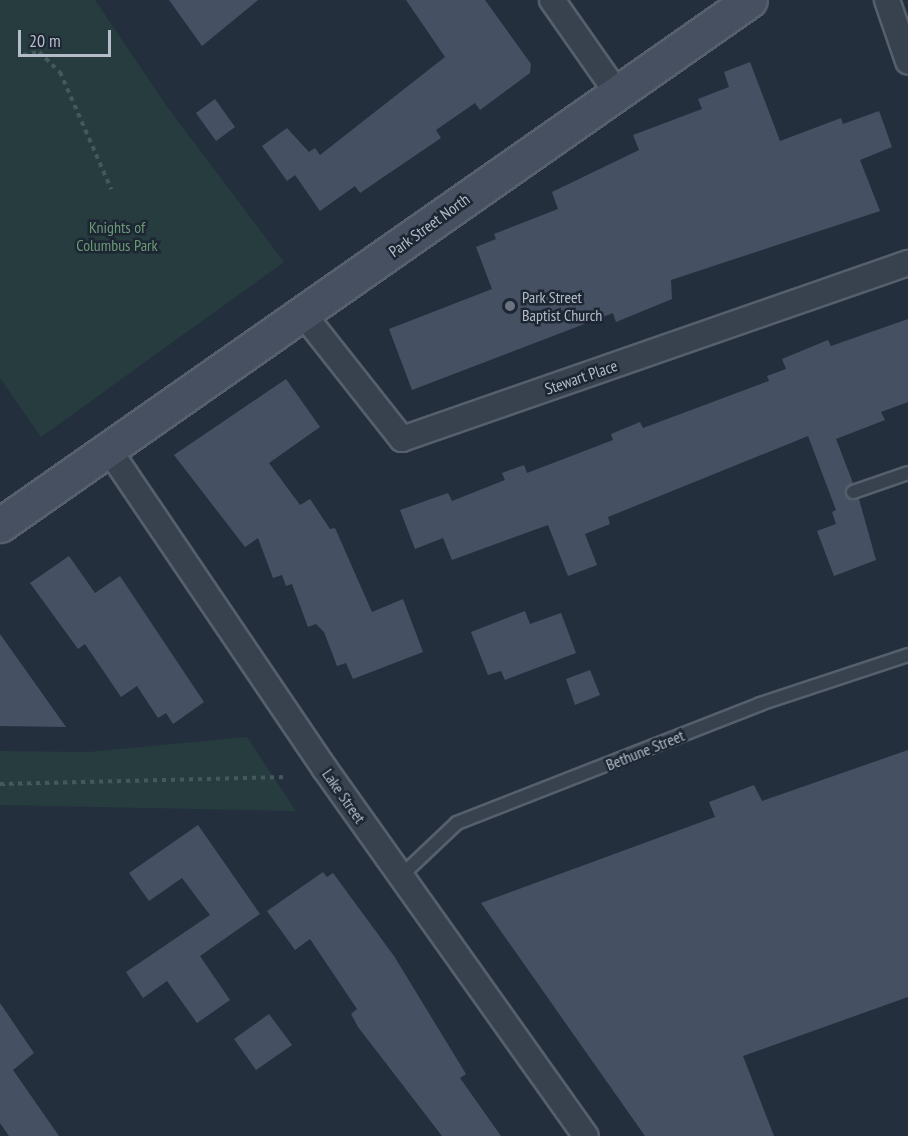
<!DOCTYPE html>
<html>
<head>
<meta charset="utf-8">
<style>
	body { margin:0 }
	#map { position:relative; width:908px; height:1136px; overflow:hidden; background:#242f3e; font-family:"PT Sans Narrow",sans-serif }
	div>[style] { position:absolute }
	[style*='--x'] { left:calc(var(--x)*1px); top:calc(var(--y)*1px); width:calc(var(--w)*1px); rotate:calc(var(--a)*1deg) }
	.green>* { inset:0; background:#263c3f }
	.building>* { inset:0; background:#455162 }
	.path>* { height:4px; margin-top:-2px; transform-origin:0; background:repeating-linear-gradient(90deg,#44595c 0 4.5px,transparent 0 9px) }
	.roads { filter:drop-shadow(2px 0 #565f6c) drop-shadow(-2px 0 #565f6c) drop-shadow(0 2px #565f6c) drop-shadow(0 -2px #565f6c) }
	.service>* { height:12px; margin:-6px; padding:0 6px; transform-origin:6px; border-radius:6px; background:#38414e }
	.minor>* { height:24px; margin:-12px; padding:0 12px; transform-origin:12px; border-radius:12px; background:#38414e }
	.secondary>* { height:33px; margin:-16.5px; padding:0 16.5px; transform-origin:16.5px; border-radius:16.5px; background:#465061 }
	.dots>* { width:16px; height:16px; translate:-50% -50%; box-sizing:border-box; border:3px solid #1d2633; border-radius:50% }
	span { translate:-50% -50%; white-space:nowrap; text-align:center; line-height:1.15; -webkit-text-stroke:5px #1d2633; paint-order:stroke }
	.street-label { font-size:16px; color:#b4bcc9 }
	.park-label { font-size:16px; color:#6b9a76 }
	.poi-label { font-size:16px; color:#b4bcc9 }
	.left { translate:0 -50%; text-align:left }
	.scale { position:absolute; left:18px; top:30px; width:93px; height:27px; box-sizing:border-box; border:3px solid #b4bcc9; border-top:0; padding-left:8px; font-size:18px; line-height:21px; white-space:nowrap; color:#b4bcc9; -webkit-text-stroke:4px #1d2633; paint-order:stroke }
</style>
</head>
<body>
<div id="map">
	<div class="green">
		<div style="clip-path:polygon(0 0,95px 0,168px 108px,284px 262px,41px 437px,0 378px)"></div>
		<div style="clip-path:polygon(247px 737px,296px 811px,0 805px,0 751px,88px 752px)"></div>
	</div>
	<div class="building">
		<div style="clip-path:polygon(169px 0,258px 0,202px 46px)"></div>
		<div style="clip-path:polygon(406px 0,485px 0,531px 64px,530px 73px,480px 110px,475px 103px,436px 130px,441px 138px,360px 193px,355px 186px,320px 211px,295px 175px,287px 181px,262px 146px,287px 128px,309px 152px,315px 148px,320px 155px,445px 57px)"></div>
		<div style="clip-path:polygon(750px 62px,780px 141px,841px 118px,843px 124px,879px 111px,892px 147px,860px 160px,880px 211px,671px 280px,672px 299px,616px 322px,613px 313px,412px 390px,389px 329px,492px 289px,476px 247px,496px 239px,494px 234px,558px 209px,552px 192px,639px 150px,633px 135px,702px 109px,698px 99px,729px 87px,724px 72px)"></div>
		<div style="clip-path:polygon(215px 99px,235px 127px,216px 141px,196px 113px)"></div>
		<div style="clip-path:polygon(908px 319px,908px 402px,881px 412px,885px 420px,836px 439px,853px 483px,845px 494px,859px 499px,876px 560px,834px 576px,817px 531px,836px 524px,832px 512px,836px 510px,808px 436px,608px 517px,610px 524px,585px 534px,597px 565px,568px 576px,548px 525px,452px 560px,443px 538px,415px 549px,400px 510px,448px 493px,452px 501px,505px 480px,502px 473px,524px 465px,527px 473px,613px 440px,611px 434px,640px 422px,643px 428px,769px 381px,767px 376px,786px 369px,782px 359px,806px 349px,828px 340px,831px 346px)"></div>
		<div style="clip-path:polygon(286px 379px,320px 427px,269px 463px,300px 505px,310px 499px,330px 529px,335px 528px,372px 612px,403px 599px,423px 652px,353px 679px,346px 663px,337px 666px,324px 632px,316px 624px,308px 627px,292px 584px,286px 586px,282px 575px,273px 578px,258px 538px,245px 547px,174px 455px)"></div>
		<div style="clip-path:polygon(69px 556px,95px 593px,120px 576px,204px 702px,173px 724px,166px 713px,158px 718px,137px 686px,121px 697px,85px 644px,78px 649px,30px 583px)"></div>
		<div style="clip-path:polygon(525px 611px,530px 624px,561px 613px,576px 653px,505px 680px,501px 671px,488px 675px,471px 632px)"></div>
		<div style="clip-path:polygon(0 634px,66px 727px,0 726px)"></div>
		<div style="clip-path:polygon(590px 670px,600px 695px,575px 705px,566px 679px)"></div>
		<div style="clip-path:polygon(908px 750px,908px 997px,743px 1056px,774px 1136px,645px 1136px,481px 903px,715px 817px,709px 802px,754px 785px,762px 801px)"></div>
		<div style="clip-path:polygon(198px 825px,260px 914px,200px 956px,230px 1000px,197px 1023px,167px 981px,143px 998px,126px 972px,210px 915px,182px 878px,149px 901px,129px 873px)"></div>
		<div style="clip-path:polygon(323px 872px,327px 877px,333px 873px,394px 956px,466px 1074px,460px 1078px,501px 1136px,442px 1136px,358px 1027px,351px 1014px,357px 1009px,310px 939px,295px 950px,267px 911px)"></div>
		<div style="clip-path:polygon(0 1003px,34px 1053px,13px 1070px,59px 1136px,9px 1136px,0 1123px)"></div>
		<div style="clip-path:polygon(269px 1014px,292px 1045px,256px 1070px,234px 1039px)"></div>
	</div>
	<div class="path">
		<div style="--x:23;--y:55;--w:16;--a:-11"></div>
		<div style="--x:39;--y:52;--w:29;--a:44"></div>
		<div style="--x:60;--y:72;--w:128;--a:66.4"></div>
		<div style="--x:0;--y:784;--w:287;--a:-1.4"></div>
	</div>
	<div class="roads">
		<div class="service">
			<div style="--x:853;--y:492;--w:58;--a:-19.1"></div>
			<div style="--x:401;--y:876;--w:77;--a:-43.4"></div>
			<div style="--x:457;--y:823;--w:326;--a:-21.4"></div>
			<div style="--x:760;--y:704;--w:156;--a:-18.3"></div>
		</div>
		<div class="minor">
			<div style="--x:552;--y:0;--w:110;--a:55"></div>
			<div style="--x:887;--y:0;--w:65;--a:71"></div>
			<div style="--x:304;--y:315;--w:158;--a:51.7"></div>
			<div style="--x:402;--y:439;--w:536;--a:-19.18"></div>
			<div style="--x:109;--y:450;--w:385;--a:55.9"></div>
			<div style="--x:325;--y:769;--w:450;--a:54.6"></div>
		</div>
		<div class="secondary">
			<div style="--x:0;--y:525;--w:915;--a:-34.99"></div>
		</div>
	</div>
	<div class="dots">
		<div style="left:510px;top:306px;background:#6b7280"></div>
	</div>
	<div class="street-label">
		<span style="left:429px;top:225px;rotate:-36deg">Park Street North</span>
		<span style="left:581px;top:377px;rotate:-19deg">Stewart Place</span>
		<span style="left:645px;top:750px;rotate:-22deg">Bethune Street</span>
		<span style="left:344px;top:796px;rotate:55deg">Lake Street</span>
	</div>
	<div class="park-label">
		<span style="left:117px;top:236px">Knights of<br>Columbus Park</span>
	</div>
	<div class="poi-label">
		<span class="left" style="left:522px;top:306px">Park Street<br>Baptist Church</span>
	</div>
	<div class="scale">20 m</div>
</div>
</body>
</html>
